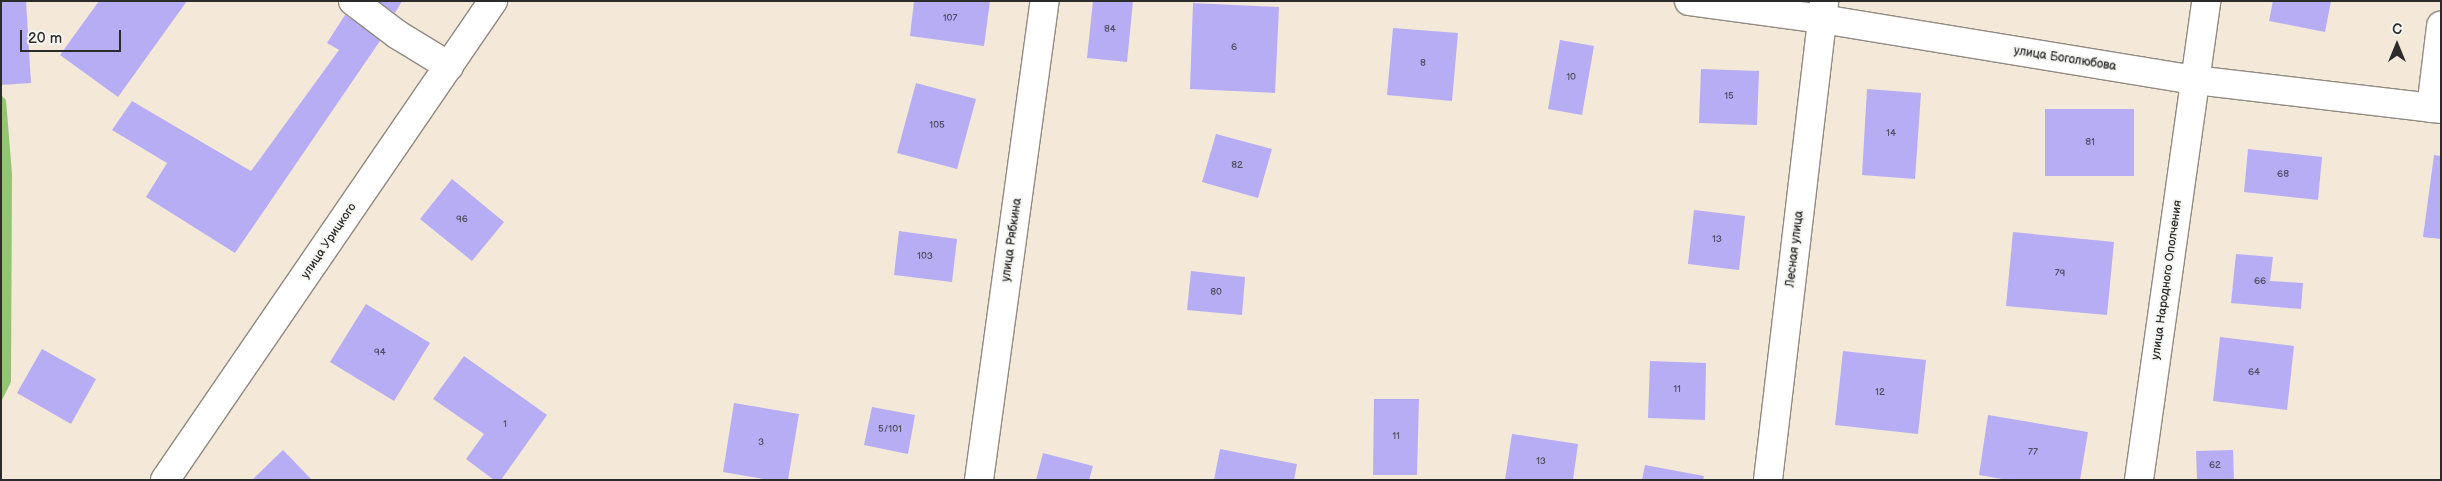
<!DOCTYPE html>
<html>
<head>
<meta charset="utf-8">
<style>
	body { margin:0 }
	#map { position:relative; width:2442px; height:481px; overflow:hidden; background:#f4e9d8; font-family:"Balsamiq Sans",sans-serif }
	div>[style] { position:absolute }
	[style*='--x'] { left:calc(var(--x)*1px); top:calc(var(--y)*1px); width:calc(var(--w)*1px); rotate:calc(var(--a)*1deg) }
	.green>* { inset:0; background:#92c474 }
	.building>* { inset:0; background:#b7adf5 }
	.roads { filter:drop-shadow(1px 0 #908a82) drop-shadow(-1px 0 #908a82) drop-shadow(0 1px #908a82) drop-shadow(0 -1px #908a82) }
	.minor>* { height:28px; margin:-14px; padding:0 14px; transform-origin:14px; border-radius:14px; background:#fff }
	span { translate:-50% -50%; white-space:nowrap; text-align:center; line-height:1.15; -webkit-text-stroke:4px #f6f6f2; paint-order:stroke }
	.number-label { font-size:10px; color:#4e4c5e }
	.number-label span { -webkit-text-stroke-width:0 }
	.street-label { font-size:12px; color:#2b2b2b }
	.frame { position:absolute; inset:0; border:2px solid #2b2b2b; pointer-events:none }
	.north { position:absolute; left:2372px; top:20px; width:50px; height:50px; -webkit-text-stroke:4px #f6f6f2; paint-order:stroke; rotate:0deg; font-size:14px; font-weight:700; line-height:20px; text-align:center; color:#2b2b2b }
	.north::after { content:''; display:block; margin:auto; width:18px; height:22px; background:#2b2b2b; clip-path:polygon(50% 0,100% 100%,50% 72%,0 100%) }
	.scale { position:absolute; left:20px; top:30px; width:101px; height:22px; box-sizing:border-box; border:2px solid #2b2b2b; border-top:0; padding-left:6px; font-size:15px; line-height:18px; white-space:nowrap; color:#2b2b2b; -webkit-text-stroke:4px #f6f6f2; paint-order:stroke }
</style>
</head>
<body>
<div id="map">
	<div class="green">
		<div style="clip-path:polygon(1px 95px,6px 100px,12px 174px,11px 382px,1px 402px)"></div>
	</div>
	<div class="building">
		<div style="clip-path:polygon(1px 1px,26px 1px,31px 83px,1px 85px)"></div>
		<div style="clip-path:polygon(99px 1px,187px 1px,118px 97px,60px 55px)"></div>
		<div style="clip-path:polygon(377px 1px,402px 1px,395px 13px)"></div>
		<div style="clip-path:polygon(914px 1px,990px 1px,984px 46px,910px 36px)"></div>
		<div style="clip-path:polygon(1093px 1px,1133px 1px,1127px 62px,1087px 58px)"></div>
		<div style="clip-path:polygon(2273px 1px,2331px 1px,2325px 32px,2269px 21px)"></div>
		<div style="clip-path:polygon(1193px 3px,1279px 7px,1275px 93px,1190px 89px)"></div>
		<div style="clip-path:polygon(345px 15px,382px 38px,235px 253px,146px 197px,167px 163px,112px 130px,132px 101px,251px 171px,339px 50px,327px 43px)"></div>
		<div style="clip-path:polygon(1393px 28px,1458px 33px,1452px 101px,1387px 95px)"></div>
		<div style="clip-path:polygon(1560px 40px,1594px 46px,1582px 115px,1548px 109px)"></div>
		<div style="clip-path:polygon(1701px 69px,1759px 71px,1757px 125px,1699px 123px)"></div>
		<div style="clip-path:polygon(916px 83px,976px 99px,957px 169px,897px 153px)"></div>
		<div style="clip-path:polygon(1867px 89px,1921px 93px,1915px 179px,1862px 175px)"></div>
		<div style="clip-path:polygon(2045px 109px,2134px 109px,2134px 176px,2045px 176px)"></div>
		<div style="clip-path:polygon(1216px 134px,1272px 149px,1258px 198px,1202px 182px)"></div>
		<div style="clip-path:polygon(2248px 149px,2322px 157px,2318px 200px,2244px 192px)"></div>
		<div style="clip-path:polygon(2434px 155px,2441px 156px,2441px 239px,2423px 237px)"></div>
		<div style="clip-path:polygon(452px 179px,504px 222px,472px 261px,420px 219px)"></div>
		<div style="clip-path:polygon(1694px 210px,1745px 216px,1739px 270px,1688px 264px)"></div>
		<div style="clip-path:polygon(899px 231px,957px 239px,952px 282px,894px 275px)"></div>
		<div style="clip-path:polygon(2013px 232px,2114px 242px,2107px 315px,2006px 306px)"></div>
		<div style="clip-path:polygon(2236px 254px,2273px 257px,2270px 281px,2303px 283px,2301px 309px,2231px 303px)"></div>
		<div style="clip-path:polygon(1191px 271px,1245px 277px,1242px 315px,1187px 310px)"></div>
		<div style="clip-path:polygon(366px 304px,430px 343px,394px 401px,330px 362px)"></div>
		<div style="clip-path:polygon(2220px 337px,2294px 346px,2287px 410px,2213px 401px)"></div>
		<div style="clip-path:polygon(42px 349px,96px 379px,71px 424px,17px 393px)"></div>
		<div style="clip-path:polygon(1843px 351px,1926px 360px,1918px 434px,1835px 425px)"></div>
		<div style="clip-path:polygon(464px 356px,547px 415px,501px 480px,494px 480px,466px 459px,484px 434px,433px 399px)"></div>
		<div style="clip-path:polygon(1650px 361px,1706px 363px,1705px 420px,1648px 418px)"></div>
		<div style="clip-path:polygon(1374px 399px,1419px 399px,1417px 475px,1373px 475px)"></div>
		<div style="clip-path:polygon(734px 403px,799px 414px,788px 480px,770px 480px,723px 472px)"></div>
		<div style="clip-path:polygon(872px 407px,915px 415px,908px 454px,864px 445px)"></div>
		<div style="clip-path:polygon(1988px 415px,2088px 432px,2080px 480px,2008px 480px,1979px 475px)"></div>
		<div style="clip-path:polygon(1512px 434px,1578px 444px,1573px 480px,1505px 480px)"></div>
		<div style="clip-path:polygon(1220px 449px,1297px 464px,1294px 480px,1214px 480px)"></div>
		<div style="clip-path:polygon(283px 450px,312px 480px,252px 480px)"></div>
		<div style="clip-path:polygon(2233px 450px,2234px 480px,2197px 480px,2196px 451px)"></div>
		<div style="clip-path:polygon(1043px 453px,1093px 466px,1089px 480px,1036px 480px)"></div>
		<div style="clip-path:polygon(1645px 465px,1704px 476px,1703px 480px,1642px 480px)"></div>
	</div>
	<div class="roads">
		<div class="minor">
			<div style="--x:353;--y:1;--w:56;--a:37.1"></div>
			<div style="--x:398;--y:35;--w:60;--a:31.3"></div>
			<div style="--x:1689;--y:1;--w:134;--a:7.7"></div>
			<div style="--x:1822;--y:19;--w:378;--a:9.3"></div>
			<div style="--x:2195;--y:80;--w:248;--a:6.7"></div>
			<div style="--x:2431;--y:108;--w:83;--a:-83"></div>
			<div style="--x:165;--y:480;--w:581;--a:-55.6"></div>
			<div style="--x:979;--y:480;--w:484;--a:-82.2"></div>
			<div style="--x:1768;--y:480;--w:482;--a:-83.3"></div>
			<div style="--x:2139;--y:480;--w:484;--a:-82"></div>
		</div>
	</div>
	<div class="number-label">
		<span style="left:950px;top:19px">107</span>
		<span style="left:1110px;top:30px">84</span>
		<span style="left:1234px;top:48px">6</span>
		<span style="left:1423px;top:64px">8</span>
		<span style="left:1571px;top:78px">10</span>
		<span style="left:1729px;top:97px">15</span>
		<span style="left:937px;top:126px">105</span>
		<span style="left:1891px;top:134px">14</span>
		<span style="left:2090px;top:143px">81</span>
		<span style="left:1237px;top:166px">82</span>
		<span style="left:2283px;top:175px">68</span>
		<span style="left:462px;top:220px">96</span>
		<span style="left:1717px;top:240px">13</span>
		<span style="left:925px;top:257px">103</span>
		<span style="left:2060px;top:274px">79</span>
		<span style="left:2260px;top:282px">66</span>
		<span style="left:1216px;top:293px">80</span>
		<span style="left:380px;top:353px">94</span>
		<span style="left:2254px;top:373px">64</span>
		<span style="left:1677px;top:390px">11</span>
		<span style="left:1880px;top:393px">12</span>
		<span style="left:505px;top:425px">1</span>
		<span style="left:890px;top:430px">5/101</span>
		<span style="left:1396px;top:437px">11</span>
		<span style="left:761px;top:443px">3</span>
		<span style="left:2033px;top:453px">77</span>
		<span style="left:1541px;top:462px">13</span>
		<span style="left:2215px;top:466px">62</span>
	</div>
	<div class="street-label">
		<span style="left:2065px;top:59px;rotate:9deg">улица Боголюбова</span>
		<span style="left:1012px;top:240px;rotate:-82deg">улица Рябкина</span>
		<span style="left:329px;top:241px;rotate:-56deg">улица Урицкого</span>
		<span style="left:1795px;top:249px;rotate:-83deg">Лесная улица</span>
		<span style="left:2167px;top:280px;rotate:-82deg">улица Народного Ополчения</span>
	</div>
	<div class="frame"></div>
	<div class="north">С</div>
	<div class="scale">20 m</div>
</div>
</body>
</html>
